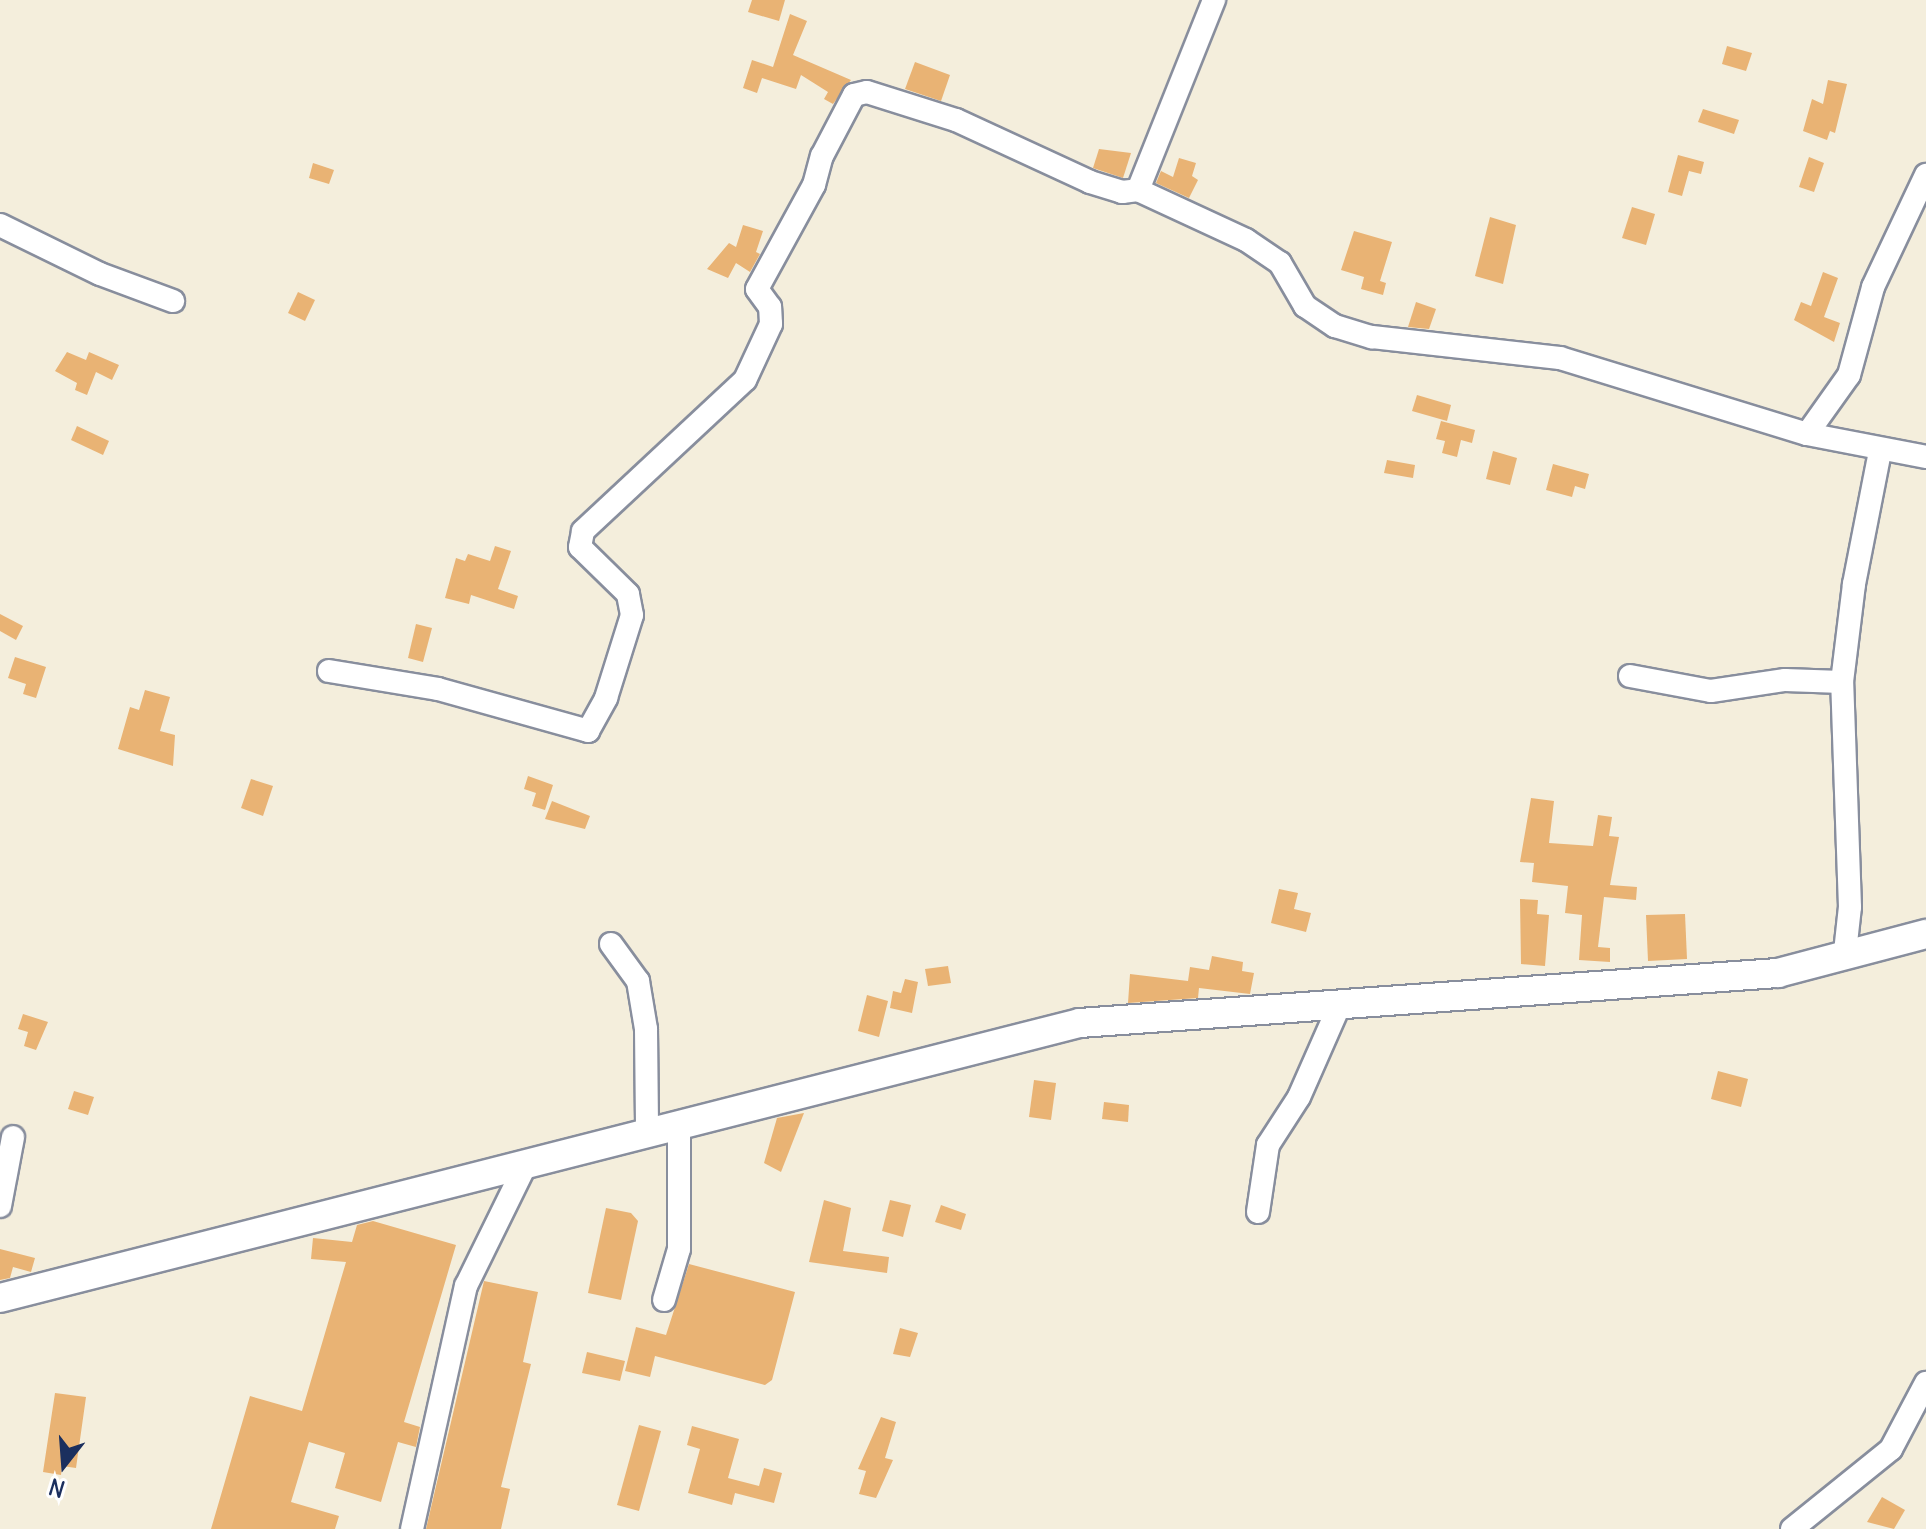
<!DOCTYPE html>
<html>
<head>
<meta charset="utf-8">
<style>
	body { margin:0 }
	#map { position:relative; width:1926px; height:1529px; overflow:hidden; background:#f4eedc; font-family:Delius,sans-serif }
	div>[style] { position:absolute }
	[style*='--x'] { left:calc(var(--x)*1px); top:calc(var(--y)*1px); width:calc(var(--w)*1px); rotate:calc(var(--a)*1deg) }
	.building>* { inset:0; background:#e9b374 }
	.roads { filter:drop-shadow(2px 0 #888e9d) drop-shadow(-2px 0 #888e9d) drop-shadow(0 2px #888e9d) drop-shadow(0 -2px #888e9d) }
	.minor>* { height:22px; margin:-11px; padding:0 11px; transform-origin:11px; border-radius:11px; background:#fff }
	.major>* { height:28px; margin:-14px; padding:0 14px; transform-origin:14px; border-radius:14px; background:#fff }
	span { translate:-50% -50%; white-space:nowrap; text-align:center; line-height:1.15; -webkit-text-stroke:8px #fff; paint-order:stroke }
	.north { position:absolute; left:24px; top:1425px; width:80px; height:80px; -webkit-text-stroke:6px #fff; paint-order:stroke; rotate:197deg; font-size:22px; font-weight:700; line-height:32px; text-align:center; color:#1b2f5e }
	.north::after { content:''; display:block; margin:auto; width:28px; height:36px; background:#1b2f5e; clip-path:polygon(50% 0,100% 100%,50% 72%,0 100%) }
</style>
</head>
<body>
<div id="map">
	<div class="building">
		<div style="clip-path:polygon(752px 0,785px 0,779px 21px,748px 12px)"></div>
		<div style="clip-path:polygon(790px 14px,807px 21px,793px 55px,851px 80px,833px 104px,824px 99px,828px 92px,801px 75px,796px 89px,762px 78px,757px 93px,743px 88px,752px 60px,773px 67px)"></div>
		<div style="clip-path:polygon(1727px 46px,1752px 53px,1746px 71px,1722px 64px)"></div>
		<div style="clip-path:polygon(915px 62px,950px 75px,941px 101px,905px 89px)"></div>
		<div style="clip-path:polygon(1828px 80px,1847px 84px,1835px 133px,1830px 131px,1827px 140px,1803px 131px,1812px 99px,1823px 104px)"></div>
		<div style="clip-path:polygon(1703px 109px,1739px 120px,1734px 134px,1698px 122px)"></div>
		<div style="clip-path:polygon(1099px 149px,1131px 153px,1123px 178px,1093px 168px)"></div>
		<div style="clip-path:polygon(1678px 155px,1704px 162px,1701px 174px,1689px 171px,1682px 196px,1668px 192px)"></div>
		<div style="clip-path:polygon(1809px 157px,1824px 163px,1814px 192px,1799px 187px)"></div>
		<div style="clip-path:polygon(1179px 158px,1196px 163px,1192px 176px,1198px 180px,1189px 198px,1156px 183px,1161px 171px,1173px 177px)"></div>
		<div style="clip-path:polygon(313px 163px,334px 170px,329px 184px,309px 178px)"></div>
		<div style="clip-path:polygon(1632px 207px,1655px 214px,1646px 245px,1622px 238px)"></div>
		<div style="clip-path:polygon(1490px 217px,1516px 225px,1503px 284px,1475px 276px)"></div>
		<div style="clip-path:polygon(743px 225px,763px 231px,756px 252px,760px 254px,750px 272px,736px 263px,728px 278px,707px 269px,729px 243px,736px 247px)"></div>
		<div style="clip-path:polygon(1354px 231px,1392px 242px,1380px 281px,1386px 283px,1383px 295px,1361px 289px,1364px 277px,1341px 270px)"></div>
		<div style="clip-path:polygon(1823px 272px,1838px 278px,1824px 317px,1840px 323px,1834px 342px,1794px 320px,1801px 302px,1811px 306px)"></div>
		<div style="clip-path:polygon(298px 292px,315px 300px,305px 321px,288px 313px)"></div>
		<div style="clip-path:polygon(1416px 302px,1436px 309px,1429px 329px,1408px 327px)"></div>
		<div style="clip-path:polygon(67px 352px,86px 360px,89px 352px,119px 365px,112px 380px,96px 372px,87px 395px,75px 390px,77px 383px,55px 371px)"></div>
		<div style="clip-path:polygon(1417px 395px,1451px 405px,1447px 421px,1412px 411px)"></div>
		<div style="clip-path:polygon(1441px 421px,1475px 430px,1472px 443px,1461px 440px,1457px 457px,1442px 453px,1445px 441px,1436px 439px)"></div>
		<div style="clip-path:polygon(77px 426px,109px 441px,103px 455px,71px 440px)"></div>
		<div style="clip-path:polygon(1493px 451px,1517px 458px,1510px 485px,1486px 479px)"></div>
		<div style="clip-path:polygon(1387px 460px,1415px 465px,1413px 478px,1384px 473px)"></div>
		<div style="clip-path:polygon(1553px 464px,1589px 474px,1585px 489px,1575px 486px,1572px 497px,1546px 490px)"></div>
		<div style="clip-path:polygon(495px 546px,511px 551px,498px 589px,518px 596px,514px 609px,471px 595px,469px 604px,445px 598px,456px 558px,465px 561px,468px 554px,490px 561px)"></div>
		<div style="clip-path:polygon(0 614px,23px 626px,16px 640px,0 631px)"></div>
		<div style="clip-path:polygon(416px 624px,432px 628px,423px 662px,408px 658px)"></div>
		<div style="clip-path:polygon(15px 657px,46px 667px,36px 698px,23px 694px,26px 684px,8px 678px)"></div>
		<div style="clip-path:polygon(145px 690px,170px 697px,160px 731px,175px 735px,173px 766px,118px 749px,130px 707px,139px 710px)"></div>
		<div style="clip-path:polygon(528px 776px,553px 785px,545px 810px,532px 806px,536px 793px,524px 789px)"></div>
		<div style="clip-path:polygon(251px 779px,273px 786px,263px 816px,241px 808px)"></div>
		<div style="clip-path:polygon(1531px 798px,1554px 801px,1549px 843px,1593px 846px,1598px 815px,1612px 817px,1609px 836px,1619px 837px,1610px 885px,1637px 887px,1636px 900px,1604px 897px,1598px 947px,1610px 948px,1610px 962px,1579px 960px,1582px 915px,1565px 913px,1568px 886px,1532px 882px,1534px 863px,1520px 862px)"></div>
		<div style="clip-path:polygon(552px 801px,590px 816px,585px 829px,545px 819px)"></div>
		<div style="clip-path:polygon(1279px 889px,1298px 893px,1294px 909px,1311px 913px,1306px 932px,1271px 923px)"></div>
		<div style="clip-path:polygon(1520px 899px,1538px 900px,1537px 914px,1549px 915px,1545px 966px,1521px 964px)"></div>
		<div style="clip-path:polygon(1685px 914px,1687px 959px,1648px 961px,1646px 915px)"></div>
		<div style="clip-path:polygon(1212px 956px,1243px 962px,1242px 971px,1254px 973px,1250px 994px,1199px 988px,1198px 998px,1128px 1003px,1130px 974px,1188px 981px,1190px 967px,1209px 970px)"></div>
		<div style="clip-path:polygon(948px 966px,951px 983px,928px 986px,925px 969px)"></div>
		<div style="clip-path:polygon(905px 979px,918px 982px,912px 1013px,890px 1008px,893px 991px,901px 993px)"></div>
		<div style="clip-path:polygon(867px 995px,888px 1001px,879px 1037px,858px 1031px)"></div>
		<div style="clip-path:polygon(23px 1014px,48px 1022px,36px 1050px,24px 1046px,28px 1032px,18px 1029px)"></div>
		<div style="clip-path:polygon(1718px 1071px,1748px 1079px,1741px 1107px,1711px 1099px)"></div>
		<div style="clip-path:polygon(1034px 1080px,1056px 1083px,1051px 1120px,1029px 1117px)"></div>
		<div style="clip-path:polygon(74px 1091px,94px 1097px,88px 1115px,68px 1109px)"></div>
		<div style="clip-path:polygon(1104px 1102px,1129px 1105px,1128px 1122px,1102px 1119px)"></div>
		<div style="clip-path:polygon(804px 1113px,781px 1172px,764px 1163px,777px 1118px)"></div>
		<div style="clip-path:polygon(824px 1200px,851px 1208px,843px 1251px,889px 1257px,887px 1273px,809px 1262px)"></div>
		<div style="clip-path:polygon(890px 1200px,911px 1205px,903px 1237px,882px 1231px)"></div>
		<div style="clip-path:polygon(941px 1205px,966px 1214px,961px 1230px,935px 1222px)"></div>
		<div style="clip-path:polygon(606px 1208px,631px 1213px,638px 1221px,621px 1300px,588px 1293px)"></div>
		<div style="clip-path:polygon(373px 1221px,456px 1245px,404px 1422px,420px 1427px,416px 1447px,398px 1442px,381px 1502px,335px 1488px,345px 1453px,309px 1442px,291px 1502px,339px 1516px,335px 1529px,211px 1529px,250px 1396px,302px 1411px,346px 1262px,311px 1259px,313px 1238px,352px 1242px,357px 1225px)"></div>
		<div style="clip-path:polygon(0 1249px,35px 1258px,31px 1272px,13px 1267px,10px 1278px,0 1280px)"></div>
		<div style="clip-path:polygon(689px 1264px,795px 1292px,772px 1380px,765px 1385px,655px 1356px,650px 1377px,625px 1371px,636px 1327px,666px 1335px)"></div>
		<div style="clip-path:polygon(484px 1281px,538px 1292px,523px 1362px,531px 1364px,501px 1487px,510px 1489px,501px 1529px,426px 1529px)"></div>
		<div style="clip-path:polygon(900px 1328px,918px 1333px,910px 1357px,893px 1354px)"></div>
		<div style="clip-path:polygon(587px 1352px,625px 1361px,620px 1381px,582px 1373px)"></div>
		<div style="clip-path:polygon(55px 1393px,86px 1397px,76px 1468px,62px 1466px,61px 1475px,43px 1472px)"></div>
		<div style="clip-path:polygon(881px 1417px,896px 1422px,885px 1458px,893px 1460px,876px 1498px,859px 1494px,866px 1471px,858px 1469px)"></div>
		<div style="clip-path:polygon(639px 1425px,661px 1431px,639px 1511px,617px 1505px)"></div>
		<div style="clip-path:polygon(692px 1426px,739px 1439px,728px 1478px,759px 1486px,764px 1468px,782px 1473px,774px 1503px,735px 1493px,732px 1505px,688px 1493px,700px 1449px,687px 1445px)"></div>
		<div style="clip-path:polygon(1882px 1497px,1905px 1510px,1894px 1529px,1867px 1522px)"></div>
	</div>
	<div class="roads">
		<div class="minor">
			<div style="--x:1138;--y:190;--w:119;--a:24.8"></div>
			<div style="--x:1246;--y:240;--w:41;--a:34.1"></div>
			<div style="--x:1280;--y:263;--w:50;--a:59.8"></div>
			<div style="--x:1305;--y:306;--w:36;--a:34"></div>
			<div style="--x:1335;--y:326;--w:39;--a:17"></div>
			<div style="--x:1372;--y:337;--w:189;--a:6.4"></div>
			<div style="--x:1560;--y:358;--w:258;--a:17.1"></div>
			<div style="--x:1807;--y:434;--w:72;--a:-54.6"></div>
			<div style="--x:1849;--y:375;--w:91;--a:-74.7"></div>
			<div style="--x:1873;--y:287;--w:124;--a:-64.7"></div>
			<div style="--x:0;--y:225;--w:111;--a:26.1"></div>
			<div style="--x:100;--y:274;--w:78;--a:20.3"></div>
			<div style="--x:1807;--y:434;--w:121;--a:10.9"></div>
			<div style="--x:329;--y:671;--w:110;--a:9.4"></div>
			<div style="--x:438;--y:689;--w:156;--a:15.6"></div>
			<div style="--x:588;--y:731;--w:38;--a:-61"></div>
			<div style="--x:606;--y:698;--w:87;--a:-72.6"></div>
			<div style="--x:632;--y:615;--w:21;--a:-101"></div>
			<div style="--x:628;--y:594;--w:67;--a:-135.6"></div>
			<div style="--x:580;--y:547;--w:16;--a:-79"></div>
			<div style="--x:583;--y:531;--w:221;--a:-43"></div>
			<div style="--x:745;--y:380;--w:62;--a:-65.1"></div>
			<div style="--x:771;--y:324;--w:17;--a:-93"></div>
			<div style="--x:770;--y:307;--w:22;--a:-126"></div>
			<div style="--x:757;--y:289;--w:119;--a:-61.3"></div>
			<div style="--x:814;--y:185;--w:30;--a:-75"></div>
			<div style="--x:822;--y:156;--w:69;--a:-62.3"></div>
			<div style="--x:854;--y:95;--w:13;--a:-13"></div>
			<div style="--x:867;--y:92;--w:93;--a:17.5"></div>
			<div style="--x:956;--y:120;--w:148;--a:24.8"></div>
			<div style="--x:1090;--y:182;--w:34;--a:17"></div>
			<div style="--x:1122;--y:192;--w:16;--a:-7"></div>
			<div style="--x:1138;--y:190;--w:205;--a:-68.2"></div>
			<div style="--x:1630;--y:676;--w:82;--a:10.5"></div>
			<div style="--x:1711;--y:691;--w:75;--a:-8.5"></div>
			<div style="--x:1785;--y:680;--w:57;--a:2"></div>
			<div style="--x:611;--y:944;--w:46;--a:53.9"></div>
			<div style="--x:638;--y:981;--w:49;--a:80.5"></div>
			<div style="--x:646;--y:1029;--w:104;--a:89.4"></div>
			<div style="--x:1845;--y:952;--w:45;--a:-83.7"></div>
			<div style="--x:1850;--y:907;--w:225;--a:-92"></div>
			<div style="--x:1842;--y:682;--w:99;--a:-83"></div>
			<div style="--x:1854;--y:584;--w:135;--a:-78.9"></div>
			<div style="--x:0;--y:1206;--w:70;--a:-79.3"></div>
			<div style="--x:1258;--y:1212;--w:68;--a:-81.5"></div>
			<div style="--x:1268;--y:1145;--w:57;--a:-57.1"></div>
			<div style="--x:1299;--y:1097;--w:102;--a:-66.2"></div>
			<div style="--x:664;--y:1300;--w:53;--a:-73.6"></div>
			<div style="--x:679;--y:1249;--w:124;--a:-90"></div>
			<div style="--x:412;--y:1529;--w:249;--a:-77.5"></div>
			<div style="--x:466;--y:1286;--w:136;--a:-63.8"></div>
			<div style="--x:1792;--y:1529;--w:127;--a:-38.9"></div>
			<div style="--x:1891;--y:1449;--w:75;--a:-62.1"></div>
		</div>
		<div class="major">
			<div style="--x:0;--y:1298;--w:1114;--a:-14.29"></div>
			<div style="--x:1080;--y:1023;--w:700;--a:-4.1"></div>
			<div style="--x:1778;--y:973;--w:153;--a:-14.8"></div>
		</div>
	</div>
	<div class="north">N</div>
</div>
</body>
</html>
